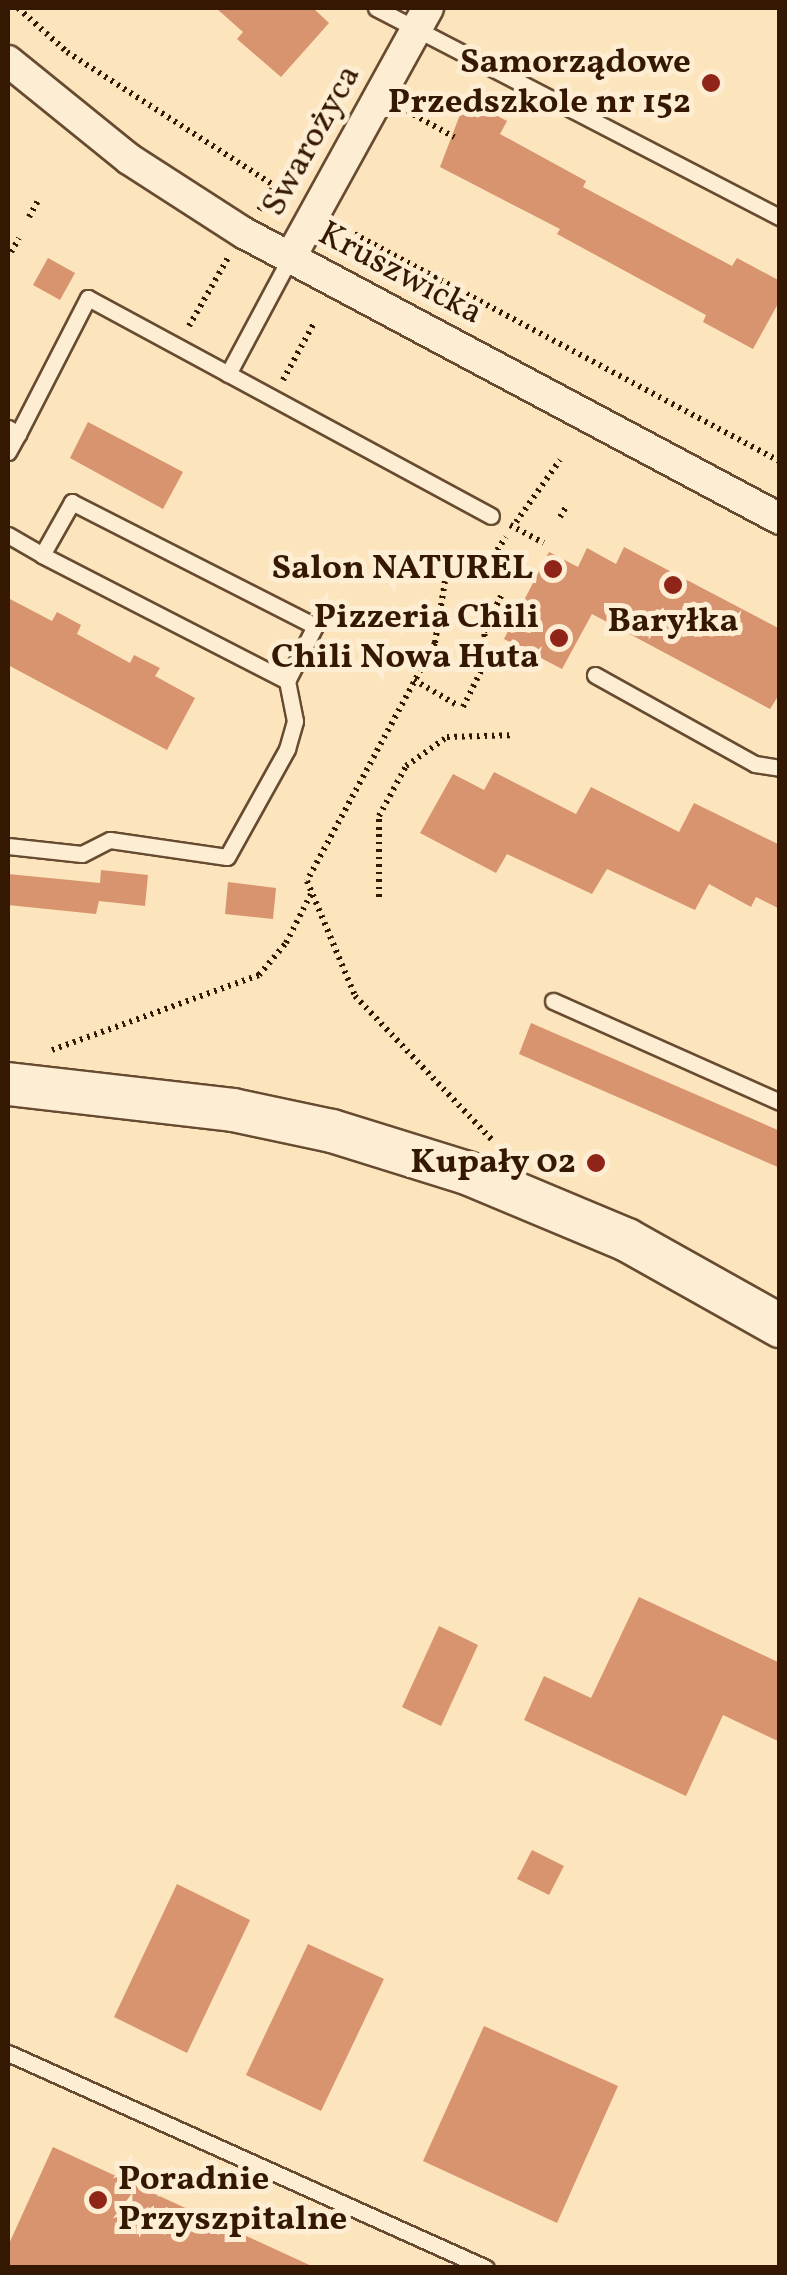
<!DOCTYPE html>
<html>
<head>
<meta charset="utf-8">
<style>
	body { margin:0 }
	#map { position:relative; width:787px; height:2275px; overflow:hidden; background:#fce4bc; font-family:Vollkorn,serif }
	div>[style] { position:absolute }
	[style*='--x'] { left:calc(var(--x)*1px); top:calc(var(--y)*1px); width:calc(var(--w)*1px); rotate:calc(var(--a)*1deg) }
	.building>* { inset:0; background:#d8936f }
	.path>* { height:6px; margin-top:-3px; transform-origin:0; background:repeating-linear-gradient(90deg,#351802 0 2.5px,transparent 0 7.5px) }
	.roads { filter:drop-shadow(2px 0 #674b30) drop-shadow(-2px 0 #674b30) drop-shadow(0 2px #674b30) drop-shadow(0 -2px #674b30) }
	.service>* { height:15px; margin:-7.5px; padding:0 7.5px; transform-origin:7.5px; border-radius:7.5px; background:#fdedd3 }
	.minor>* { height:30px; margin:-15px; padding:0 15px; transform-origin:15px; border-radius:15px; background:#fdedd3 }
	.secondary>* { height:42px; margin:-21px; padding:0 21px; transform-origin:21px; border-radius:21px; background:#fdedd3 }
	.dots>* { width:28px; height:28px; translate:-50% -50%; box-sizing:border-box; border:5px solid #fdedd3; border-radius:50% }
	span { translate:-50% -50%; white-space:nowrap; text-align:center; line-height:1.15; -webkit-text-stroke:10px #fdedd3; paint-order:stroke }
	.poi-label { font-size:35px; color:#351802; font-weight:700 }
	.right { translate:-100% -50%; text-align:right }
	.left { translate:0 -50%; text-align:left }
	.street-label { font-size:35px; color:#351802 }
	.frame { position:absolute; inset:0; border:10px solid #351802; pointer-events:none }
</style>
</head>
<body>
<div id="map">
	<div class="building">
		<div style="clip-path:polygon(216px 8px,313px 8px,329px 23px,281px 77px,237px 39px,243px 32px)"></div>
		<div style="clip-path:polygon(466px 99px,507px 121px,500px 134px,586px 181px,583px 187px,732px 266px,737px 258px,780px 281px,780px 300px,753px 349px,703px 322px,706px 315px,557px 234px,560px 229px,440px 167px)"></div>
		<div style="clip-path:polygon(48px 258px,75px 273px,60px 300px,33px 285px)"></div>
		<div style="clip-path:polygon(88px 422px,183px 472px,163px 509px,70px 458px)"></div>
		<div style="clip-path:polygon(624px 547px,780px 629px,780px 693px,770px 709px,592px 614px,562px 669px,504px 639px,549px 552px,578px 567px,587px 548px,616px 564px)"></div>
		<div style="clip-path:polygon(8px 598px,52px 621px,57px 612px,81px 625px,77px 634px,130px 663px,134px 655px,160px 668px,155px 676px,195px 698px,167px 750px,8px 665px)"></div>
		<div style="clip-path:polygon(494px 772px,576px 814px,591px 787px,679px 832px,694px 803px,780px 845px,780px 909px,756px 897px,751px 907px,709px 884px,695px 910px,607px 869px,592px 894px,507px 854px,496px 873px,420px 833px,453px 774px,484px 790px)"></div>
		<div style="clip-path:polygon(101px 870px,148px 875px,145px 906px,99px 901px,96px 914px,8px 905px,8px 874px,100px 883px)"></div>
		<div style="clip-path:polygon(228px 882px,276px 888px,273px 919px,225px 914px)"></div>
		<div style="clip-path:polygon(531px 1023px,780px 1131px,780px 1168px,519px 1054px)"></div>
		<div style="clip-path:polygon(639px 1597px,780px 1663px,780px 1742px,723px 1715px,686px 1796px,524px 1720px,544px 1676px,591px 1698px)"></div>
		<div style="clip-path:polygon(439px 1626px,478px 1645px,441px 1726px,402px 1707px)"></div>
		<div style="clip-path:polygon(532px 1850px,564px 1866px,549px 1895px,517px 1879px)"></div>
		<div style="clip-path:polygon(177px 1884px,250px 1920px,187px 2053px,114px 2017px)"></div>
		<div style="clip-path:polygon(308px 1944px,384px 1979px,321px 2111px,246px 2075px)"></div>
		<div style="clip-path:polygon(484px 2026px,618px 2086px,557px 2223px,423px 2161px)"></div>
		<div style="clip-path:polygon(53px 2147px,316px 2268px,8px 2268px,8px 2246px)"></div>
	</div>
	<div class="path">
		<div style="--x:18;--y:8;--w:66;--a:41.9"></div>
		<div style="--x:67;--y:52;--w:268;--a:32.8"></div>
		<div style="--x:407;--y:111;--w:54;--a:29"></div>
		<div style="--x:259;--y:210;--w:28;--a:-58"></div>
		<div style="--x:29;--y:217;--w:18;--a:-61"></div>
		<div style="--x:341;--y:227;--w:497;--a:28.1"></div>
		<div style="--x:11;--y:252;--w:16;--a:-60"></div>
		<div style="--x:189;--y:326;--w:78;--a:-60.2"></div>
		<div style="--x:283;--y:380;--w:63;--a:-61.4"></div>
		<div style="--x:560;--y:517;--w:12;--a:-59"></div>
		<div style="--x:516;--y:522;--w:76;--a:-54.6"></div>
		<div style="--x:510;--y:525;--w:38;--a:28"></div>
		<div style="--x:445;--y:581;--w:63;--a:99.2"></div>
		<div style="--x:435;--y:643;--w:270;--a:118.3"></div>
		<div style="--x:307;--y:881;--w:125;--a:67.3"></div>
		<div style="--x:355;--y:996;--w:199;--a:46.4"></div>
		<div style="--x:476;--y:581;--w:53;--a:-55.7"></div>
		<div style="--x:414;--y:680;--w:50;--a:30.2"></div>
		<div style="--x:463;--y:707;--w:54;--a:-63.4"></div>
		<div style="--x:487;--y:659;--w:27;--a:-96"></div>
		<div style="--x:484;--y:632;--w:42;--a:-64.7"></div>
		<div style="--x:379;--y:897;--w:81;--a:-90"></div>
		<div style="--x:379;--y:816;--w:57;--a:-61.6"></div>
		<div style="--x:406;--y:766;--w:50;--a:-35.3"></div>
		<div style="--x:447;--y:737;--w:66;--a:-1.7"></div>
		<div style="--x:52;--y:1050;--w:220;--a:-19.9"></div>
		<div style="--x:259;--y:975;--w:42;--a:-49.8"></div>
		<div style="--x:286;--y:943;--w:55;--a:-63"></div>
	</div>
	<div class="roads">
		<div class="service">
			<div style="--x:376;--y:8;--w:455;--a:27.4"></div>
			<div style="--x:228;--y:374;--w:132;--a:-61.9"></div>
			<div style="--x:8;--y:428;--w:12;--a:31"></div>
			<div style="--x:18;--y:434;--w:153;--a:-62.8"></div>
			<div style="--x:88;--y:298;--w:458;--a:28.4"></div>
			<div style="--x:8;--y:452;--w:21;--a:-61"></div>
			<div style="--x:8;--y:535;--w:39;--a:30"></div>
			<div style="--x:42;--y:555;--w:276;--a:27.2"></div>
			<div style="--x:287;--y:681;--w:62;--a:-63"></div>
			<div style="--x:315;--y:626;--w:273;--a:-153"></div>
			<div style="--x:72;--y:502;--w:61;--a:119.5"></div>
			<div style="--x:595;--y:675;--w:183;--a:29.1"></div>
			<div style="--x:755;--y:764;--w:25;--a:9"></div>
			<div style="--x:8;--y:846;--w:74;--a:6.2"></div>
			<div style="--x:82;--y:854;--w:31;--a:-27"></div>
			<div style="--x:110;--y:840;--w:118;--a:8.3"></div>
			<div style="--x:227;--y:857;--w:124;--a:-60.9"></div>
			<div style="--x:287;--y:749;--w:29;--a:-74"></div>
			<div style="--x:295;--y:721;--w:41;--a:-101.3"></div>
			<div style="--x:553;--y:1001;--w:248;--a:24"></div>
			<div style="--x:8;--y:2053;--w:524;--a:24.22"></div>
		</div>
		<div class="minor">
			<div style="--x:8;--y:61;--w:156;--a:39"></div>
			<div style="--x:129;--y:159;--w:137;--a:32.8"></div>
			<div style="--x:244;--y:233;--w:608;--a:28.08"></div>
			<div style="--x:290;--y:258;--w:286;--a:-61.1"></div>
		</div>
		<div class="secondary">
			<div style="--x:8;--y:1084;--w:226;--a:6.6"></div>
			<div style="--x:233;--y:1110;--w:101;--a:12"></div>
			<div style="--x:332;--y:1131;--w:141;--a:17.3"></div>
			<div style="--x:467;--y:1173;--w:173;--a:22.7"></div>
			<div style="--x:627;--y:1240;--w:176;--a:29.3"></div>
		</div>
	</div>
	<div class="dots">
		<div style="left:711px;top:83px;background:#8f2418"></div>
		<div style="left:553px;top:569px;background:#8f2418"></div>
		<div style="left:673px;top:585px;background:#8f2418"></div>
		<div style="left:559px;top:638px;background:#8f2418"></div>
		<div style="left:596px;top:1163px;background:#8f2418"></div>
		<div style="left:98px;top:2200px;background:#8f2418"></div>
	</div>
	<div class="poi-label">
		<span class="right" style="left:691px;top:83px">Samorządowe<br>Przedszkole nr 152</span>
		<span class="right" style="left:533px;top:569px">Salon NATUREL</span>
		<span class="right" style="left:539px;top:638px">Pizzeria Chili<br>Chili Nowa Huta</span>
		<span style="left:673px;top:622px">Baryłka</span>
		<span class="right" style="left:576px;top:1163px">Kupały 02</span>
		<span class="left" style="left:118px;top:2200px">Poradnie<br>Przyszpitalne</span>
	</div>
	<div class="street-label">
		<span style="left:312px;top:141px;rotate:-61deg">Swarożyca</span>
		<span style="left:400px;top:274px;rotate:28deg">Kruszwicka</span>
	</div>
	<div class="frame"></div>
</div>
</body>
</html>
